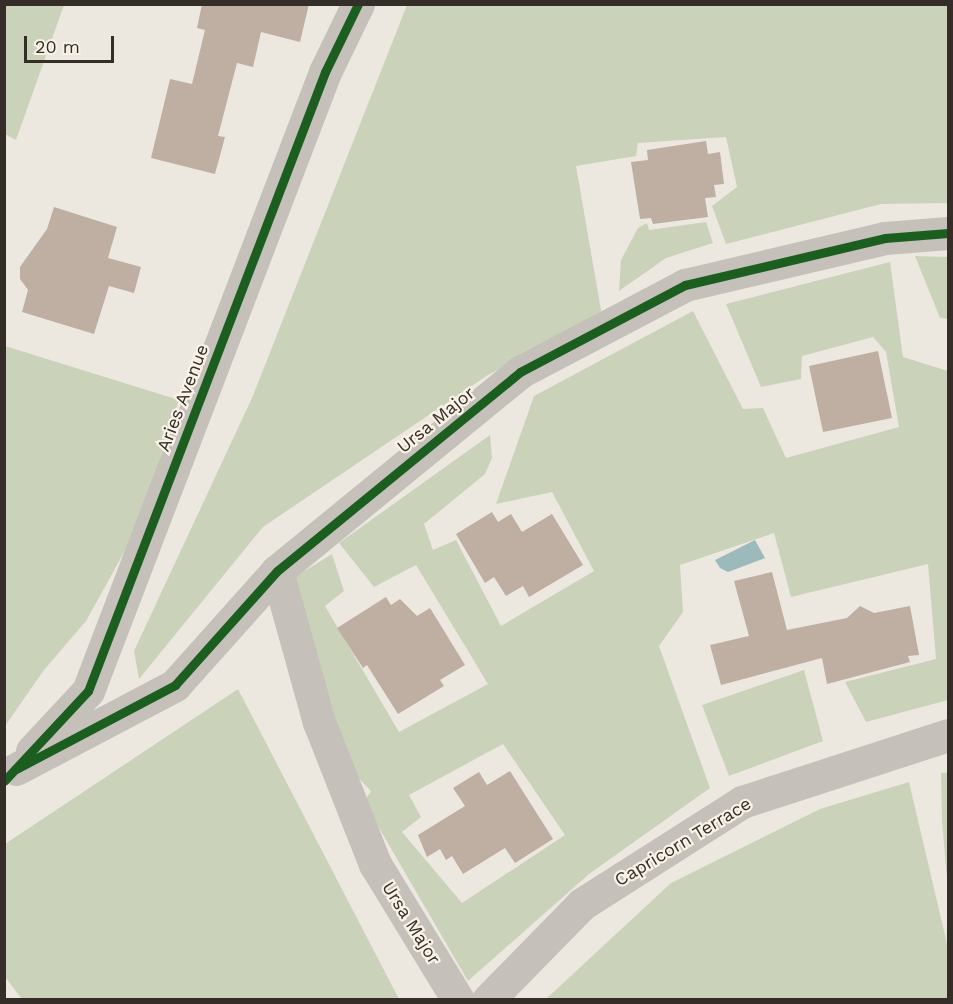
<!DOCTYPE html>
<html>
<head>
<meta charset="utf-8">
<style>
	body { margin:0 }
	#map { position:relative; width:953px; height:1004px; overflow:hidden; background:#ece8e0; font-family:"Work Sans",sans-serif }
	div>[style] { position:absolute }
	[style*='--x'] { left:calc(var(--x)*1px); top:calc(var(--y)*1px); width:calc(var(--w)*1px); rotate:calc(var(--a)*1deg) }
	.green>* { inset:0; background:#cbd2ba }
	.water>* { inset:0; background:#9cbabc }
	.building>* { inset:0; background:#bfaea2 }
	.minor>* { height:33px; margin:-16.5px; padding:0 16.5px; transform-origin:16.5px; border-radius:16.5px; background:#c5c0b9 }
	.cycleway>* { height:9px; margin:-4.5px; padding:0 4.5px; transform-origin:4.5px; border-radius:4.5px; background:#1b5e20 }
	span { translate:-50% -50%; white-space:nowrap; text-align:center; line-height:1.15; -webkit-text-stroke:4.5px #f9f2e7; paint-order:stroke }
	.street-label { font-size:18px; color:#352d27 }
	.frame { position:absolute; inset:0; border:6px solid #352d27; pointer-events:none }
	.scale { position:absolute; left:24px; top:36px; width:90px; height:27px; box-sizing:border-box; border:3px solid #352d27; border-top:0; padding-left:8px; font-size:18px; line-height:21px; white-space:nowrap; color:#352d27; -webkit-text-stroke:4px #f9f2e7; paint-order:stroke }
</style>
</head>
<body>
<div id="map">
	<div class="green">
		<div style="clip-path:polygon(5px 4px,64px 5px,16px 140px,5px 134px)"></div>
		<div style="clip-path:polygon(407px 5px,948px 5px,948px 203px,881px 204px,726px 244px,712px 206px,737px 187px,726px 137px,638px 143px,636px 156px,576px 166px,602px 316px,488px 375px,263px 527px,139px 679px,134px 651px,252px 398px)"></div>
		<div style="clip-path:polygon(706px 222px,713px 243px,666px 258px,619px 291px,621px 260px,638px 228px,647px 223px,649px 230px)"></div>
		<div style="clip-path:polygon(915px 256px,948px 257px,948px 319px,940px 318px)"></div>
		<div style="clip-path:polygon(evenodd,890px 262px,903px 357px,948px 371px,948px 700px,866px 722px,845px 682px,936px 659px,928px 564px,791px 597px,774px 533px,680px 565px,683px 612px,659px 646px,710px 788px,589px 874px,468px 981px,364px 802px,371px 791px,345px 764px,287px 582px,332px 554px,344px 591px,325px 606px,399px 732px,488px 684px,416px 565px,374px 587px,339px 543px,490px 435px,492px 458px,485px 474px,424px 524px,433px 550px,456px 540px,501px 626px,594px 571px,552px 492px,496px 504px,534px 396px,693px 311px,743px 409px,763px 408px,786px 458px,899px 427px,886px 352px,873px 337px,802px 356px,801px 379px,761px 387px,726px 304px,890px 262px,503px 744px,565px 835px,462px 903px,402px 832px,421px 817px,409px 795px,503px 744px)"></div>
		<div style="clip-path:polygon(5px 346px,179px 400px,138px 527px,86px 621px,44px 670px,5px 726px)"></div>
		<div style="clip-path:polygon(804px 670px,823px 741px,729px 776px,702px 705px)"></div>
		<div style="clip-path:polygon(238px 689px,399px 999px,22px 999px,5px 977px,5px 844px)"></div>
		<div style="clip-path:polygon(941px 773px,948px 773px,948px 891px,942px 821px)"></div>
		<div style="clip-path:polygon(909px 782px,948px 948px,948px 999px,546px 999px,671px 883px,820px 809px)"></div>
	</div>
	<div class="water">
		<div style="clip-path:polygon(755px 540px,765px 558px,728px 572px,720px 568px,715px 560px)"></div>
	</div>
	<div class="building">
		<div style="clip-path:polygon(202px 4px,309px 4px,300px 42px,261px 32px,253px 67px,237px 63px,218px 136px,225px 137px,215px 174px,151px 158px,170px 79px,192px 84px,205px 30px,197px 28px)"></div>
		<div style="clip-path:polygon(706px 141px,708px 154px,720px 152px,724px 184px,714px 185px,716px 197px,705px 198px,708px 217px,653px 224px,651px 218px,640px 219px,631px 162px,648px 160px,647px 150px)"></div>
		<div style="clip-path:polygon(54px 207px,117px 227px,108px 258px,141px 267px,134px 293px,109px 286px,94px 334px,22px 312px,28px 290px,20px 279px,20px 267px,47px 229px)"></div>
		<div style="clip-path:polygon(878px 351px,892px 418px,823px 432px,809px 366px)"></div>
		<div style="clip-path:polygon(492px 512px,498px 522px,511px 514px,522px 532px,552px 514px,583px 565px,529px 597px,523px 586px,506px 596px,494px 577px,485px 583px,456px 534px)"></div>
		<div style="clip-path:polygon(772px 572px,787px 630px,847px 618px,860px 606px,874px 613px,910px 606px,919px 655px,908px 656px,910px 662px,827px 684px,822px 658px,721px 685px,710px 645px,749px 636px,734px 581px)"></div>
		<div style="clip-path:polygon(386px 597px,391px 605px,400px 599px,417px 616px,430px 608px,465px 665px,440px 680px,444px 686px,398px 714px,367px 665px,363px 668px,337px 628px)"></div>
		<div style="clip-path:polygon(510px 771px,553px 839px,515px 863px,505px 848px,463px 874px,452px 856px,446px 860px,440px 849px,427px 857px,418px 835px,465px 806px,453px 788px,479px 772px,487px 785px)"></div>
	</div>
	<div class="minor">
		<div style="--x:277;--y:571;--w:157;--a:74.5"></div>
		<div style="--x:319;--y:722;--w:153;--a:68.5"></div>
		<div style="--x:375;--y:864;--w:159;--a:58.6"></div>
		<div style="--x:32;--y:751;--w:82;--a:-47"></div>
		<div style="--x:88;--y:691;--w:663;--a:-69.05"></div>
		<div style="--x:325;--y:72;--w:76;--a:-64.1"></div>
		<div style="--x:16;--y:769;--w:180;--a:-27.8"></div>
		<div style="--x:175;--y:685;--w:153;--a:-48.2"></div>
		<div style="--x:277;--y:571;--w:314;--a:-39.3"></div>
		<div style="--x:520;--y:372;--w:187;--a:-27.8"></div>
		<div style="--x:685;--y:285;--w:205;--a:-13.2"></div>
		<div style="--x:885;--y:238;--w:63;--a:-4.5"></div>
		<div style="--x:488;--y:1000;--w:134;--a:-45.6"></div>
		<div style="--x:582;--y:904;--w:190;--a:-32.5"></div>
		<div style="--x:742;--y:802;--w:217;--a:-18"></div>
	</div>
	<div class="cycleway">
		<div style="--x:16;--y:769;--w:180;--a:-27.8"></div>
		<div style="--x:175;--y:685;--w:153;--a:-48.2"></div>
		<div style="--x:277;--y:571;--w:314;--a:-39.3"></div>
		<div style="--x:520;--y:372;--w:187;--a:-27.8"></div>
		<div style="--x:685;--y:285;--w:205;--a:-13.2"></div>
		<div style="--x:885;--y:238;--w:63;--a:-4.5"></div>
		<div style="--x:4;--y:781;--w:123;--a:-47"></div>
		<div style="--x:88;--y:691;--w:663;--a:-69.05"></div>
		<div style="--x:325;--y:72;--w:76;--a:-64.1"></div>
	</div>
	<div class="street-label">
		<span style="left:183px;top:398px;rotate:-69deg">Aries Avenue</span>
		<span style="left:436px;top:420px;rotate:-39deg">Ursa Major</span>
		<span style="left:683px;top:842px;rotate:-31deg">Capricorn Terrace</span>
		<span style="left:411px;top:923px;rotate:58deg">Ursa Major</span>
	</div>
	<div class="frame"></div>
	<div class="scale">20 m</div>
</div>
</body>
</html>
